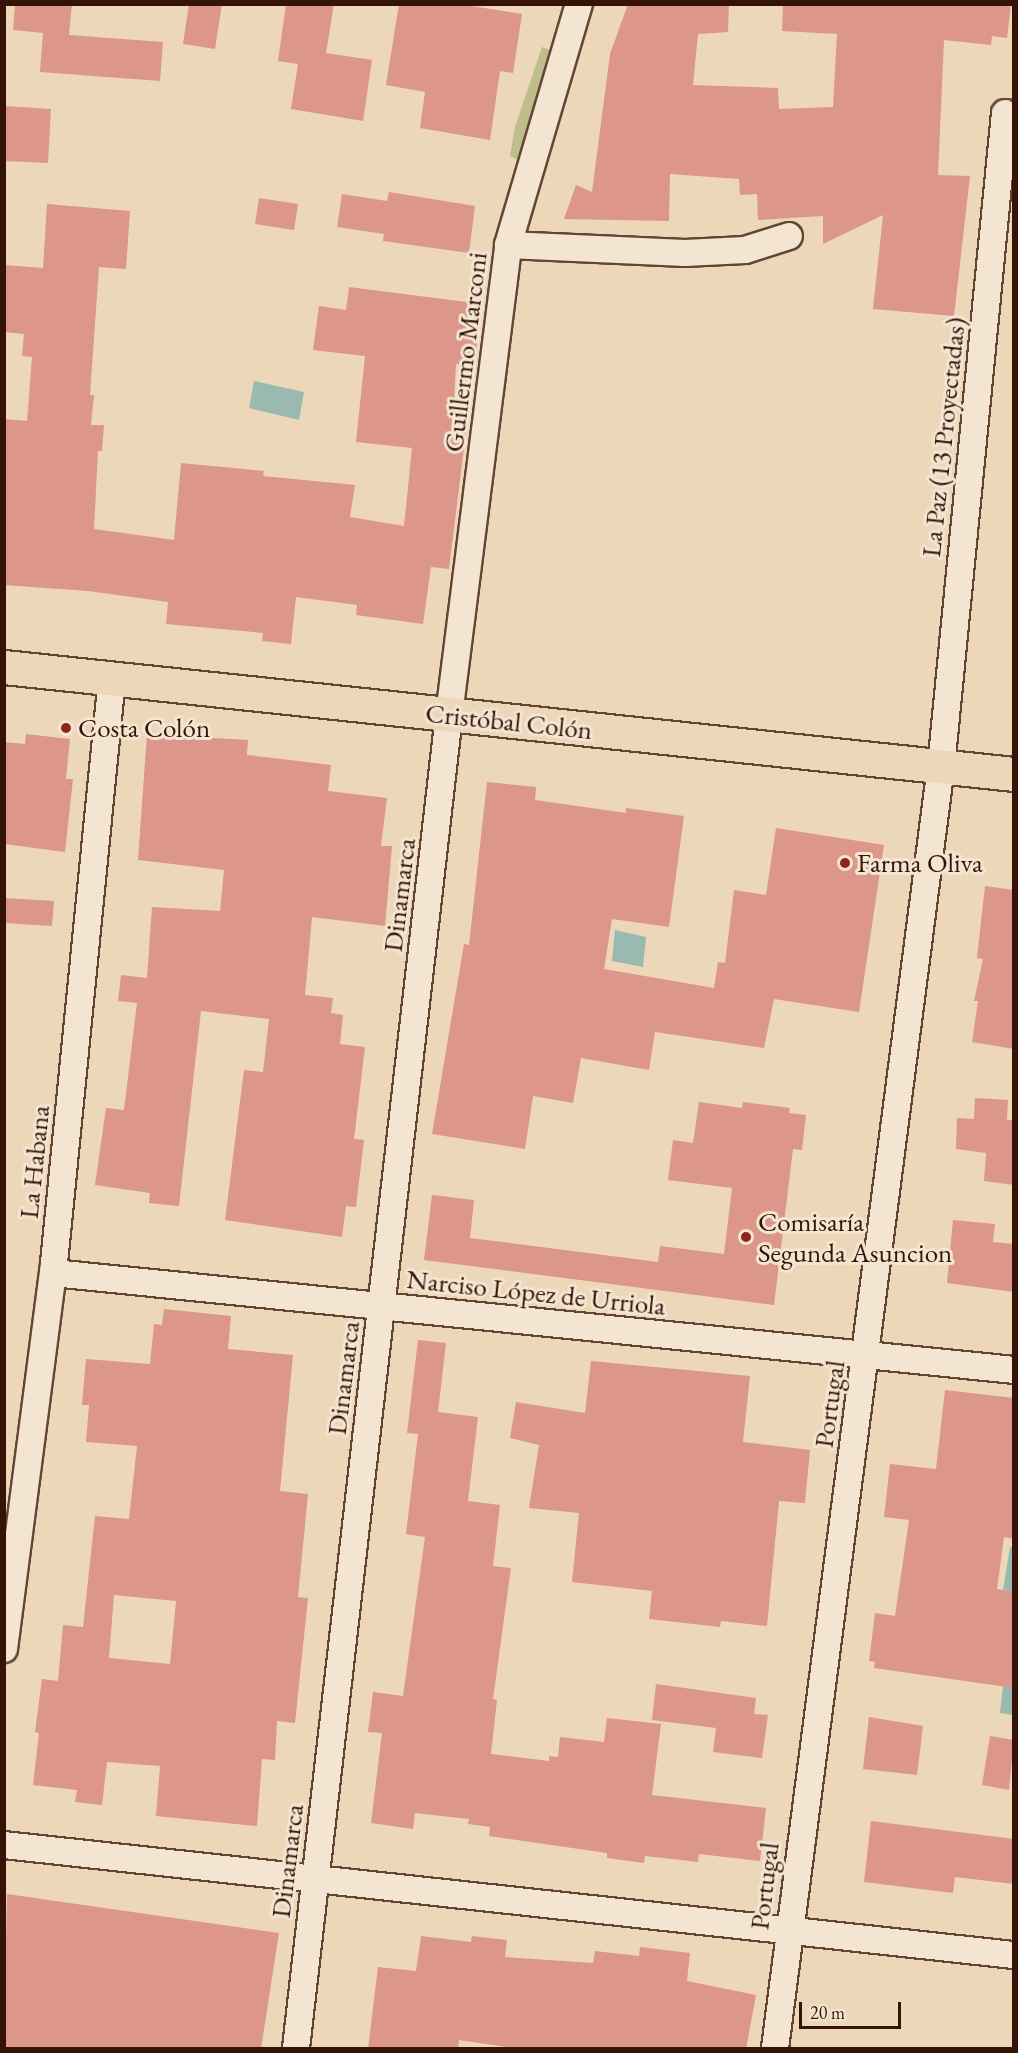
<!DOCTYPE html>
<html>
<head>
<meta charset="utf-8">
<style>
	body { margin:0 }
	#map { position:relative; width:1018px; height:2053px; overflow:hidden; background:#ecd7b9; font-family:"EB Garamond",serif }
	div>[style] { position:absolute }
	[style*='--x'] { left:calc(var(--x)*1px); top:calc(var(--y)*1px); width:calc(var(--w)*1px); rotate:calc(var(--a)*1deg) }
	.green>* { inset:0; background:#bebd8b }
	.water>* { inset:0; background:#99b9b1 }
	.building>* { inset:0; background:#dc968a }
	.roads { filter:drop-shadow(2px 0 #634534) drop-shadow(-2px 0 #634534) drop-shadow(0 2px #634534) drop-shadow(0 -2px #634534) }
	.street>* { height:26px; margin:-13px; padding:0 13px; transform-origin:13px; border-radius:13px; background:#f3e5d2 }
	.primary>* { height:33px; margin:-16.5px; padding:0 16.5px; transform-origin:16.5px; border-radius:16.5px; background:#ecd7b9 }
	.dots>* { width:16px; height:16px; translate:-50% -50%; box-sizing:border-box; border:3px solid #f3e5d2; border-radius:50% }
	span { translate:-50% -50%; white-space:nowrap; text-align:center; line-height:1.15; -webkit-text-stroke:6px #f3e5d2; paint-order:stroke }
	.street-label { font-size:27px; color:#351407 }
	.poi-label { font-size:27px; color:#351407 }
	.left { translate:0 -50%; text-align:left }
	.frame { position:absolute; inset:0; border:6px solid #351407; pointer-events:none }
	.scale { position:absolute; left:799px; top:2002px; width:102px; height:27px; box-sizing:border-box; border:3px solid #351407; border-top:0; padding-left:8px; font-size:18px; line-height:21px; white-space:nowrap; color:#351407; -webkit-text-stroke:4px #f3e5d2; paint-order:stroke }
</style>
</head>
<body>
<div id="map">
	<div class="green">
		<div style="clip-path:polygon(542px 47px,569px 57px,533px 167px,510px 156px,515px 127px)"></div>
	</div>
	<div class="water">
		<div style="clip-path:polygon(254px 381px,304px 392px,299px 420px,249px 408px)"></div>
		<div style="clip-path:polygon(615px 930px,646px 937px,643px 967px,612px 961px)"></div>
		<div style="clip-path:polygon(1010px 1547px,1013px 1547px,1013px 1592px,1003px 1590px)"></div>
		<div style="clip-path:polygon(1003px 1686px,1013px 1688px,1013px 1715px,1000px 1713px)"></div>
	</div>
	<div class="building">
		<div style="clip-path:polygon(15px 4px,72px 4px,69px 35px,163px 42px,160px 81px,40px 72px,43px 33px,13px 30px)"></div>
		<div style="clip-path:polygon(189px 4px,222px 4px,215px 49px,183px 44px)"></div>
		<div style="clip-path:polygon(286px 4px,334px 4px,326px 53px,372px 60px,363px 121px,291px 109px,298px 64px,278px 61px)"></div>
		<div style="clip-path:polygon(399px 4px,459px 4px,522px 14px,513px 73px,500px 71px,490px 140px,420px 128px,425px 92px,386px 85px)"></div>
		<div style="clip-path:polygon(628px 4px,729px 4px,728px 32px,698px 34px,693px 85px,778px 88px,779px 109px,833px 107px,837px 34px,782px 31px,783px 4px,1011px 4px,1007px 38px,992px 36px,991px 45px,944px 40px,938px 175px,970px 176px,954px 316px,873px 309px,883px 215px,823px 244px,823px 216px,758px 220px,757px 194px,740px 195px,739px 179px,670px 174px,669px 221px,564px 219px,576px 185px,592px 192px,610px 54px)"></div>
		<div style="clip-path:polygon(4px 106px,51px 109px,48px 163px,4px 161px)"></div>
		<div style="clip-path:polygon(389px 192px,475px 206px,469px 253px,383px 241px,384px 234px,337px 227px,342px 194px,387px 201px)"></div>
		<div style="clip-path:polygon(259px 198px,298px 204px,294px 230px,255px 224px)"></div>
		<div style="clip-path:polygon(47px 204px,130px 211px,126px 269px,99px 267px,90px 395px,94px 395px,91px 425px,104px 425px,102px 451px,98px 451px,94px 529px,174px 540px,181px 463px,264px 471px,263px 476px,355px 485px,350px 517px,404px 526px,412px 448px,356px 442px,365px 356px,313px 350px,319px 306px,346px 310px,349px 287px,482px 304px,474px 366px,456px 364px,453px 421px,467px 423px,449px 569px,431px 567px,423px 624px,356px 615px,357px 605px,296px 597px,291px 644px,262px 641px,263px 633px,166px 624px,168px 602px,88px 591px,4px 585px,4px 419px,27px 421px,32px 357px,22px 356px,24px 334px,4px 332px,4px 265px,43px 268px)"></div>
		<div style="clip-path:polygon(26px 734px,70px 739px,66px 779px,73px 779px,65px 852px,4px 844px,4px 742px,25px 744px)"></div>
		<div style="clip-path:polygon(147px 734px,248px 740px,247px 755px,331px 765px,328px 791px,387px 798px,381px 846px,392px 846px,385px 926px,312px 917px,305px 995px,333px 998px,331px 1013px,343px 1015px,340px 1044px,365px 1047px,354px 1139px,364px 1140px,356px 1207px,346px 1206px,342px 1237px,225px 1220px,244px 1070px,263px 1072px,269px 1019px,201px 1011px,179px 1206px,149px 1203px,150px 1193px,95px 1185px,106px 1108px,124px 1110px,137px 1003px,118px 1001px,121px 975px,147px 978px,152px 907px,220px 911px,224px 870px,138px 860px)"></div>
		<div style="clip-path:polygon(487px 782px,536px 787px,535px 800px,626px 813px,626px 808px,684px 816px,669px 927px,612px 919px,604px 969px,714px 988px,718px 962px,725px 963px,734px 890px,766px 895px,776px 828px,884px 845px,859px 1012px,774px 999px,764px 1048px,655px 1032px,649px 1070px,581px 1058px,573px 1103px,533px 1096px,525px 1149px,432px 1134px,464px 944px,469px 945px)"></div>
		<div style="clip-path:polygon(985px 886px,1014px 890px,1014px 1049px,972px 1042px,978px 1001px,974px 1001px,983px 959px,977px 958px)"></div>
		<div style="clip-path:polygon(4px 898px,54px 901px,52px 926px,4px 923px)"></div>
		<div style="clip-path:polygon(975px 1098px,1008px 1100px,1007px 1120px,1014px 1120px,1014px 1185px,984px 1181px,986px 1153px,956px 1149px,957px 1118px,974px 1119px)"></div>
		<div style="clip-path:polygon(699px 1102px,742px 1108px,743px 1102px,790px 1108px,789px 1113px,806px 1115px,802px 1150px,793px 1149px,774px 1305px,424px 1260px,432px 1195px,474px 1200px,470px 1238px,658px 1262px,660px 1246px,724px 1254px,732px 1188px,668px 1180px,673px 1140px,693px 1143px)"></div>
		<div style="clip-path:polygon(953px 1220px,995px 1224px,993px 1242px,1014px 1244px,1014px 1292px,947px 1283px)"></div>
		<div style="clip-path:polygon(evenodd,164px 1309px,231px 1316px,228px 1349px,293px 1355px,280px 1491px,308px 1494px,298px 1597px,308px 1598px,295px 1723px,277px 1721px,275px 1760px,262px 1759px,257px 1826px,156px 1816px,160px 1766px,107px 1762px,102px 1805px,75px 1802px,77px 1790px,33px 1785px,39px 1733px,35px 1732px,42px 1679px,58px 1681px,63px 1625px,83px 1627px,95px 1516px,129px 1519px,137px 1446px,86px 1442px,89px 1405px,82px 1405px,86px 1359px,150px 1364px,154px 1324px,162px 1325px,164px 1309px,114px 1595px,176px 1601px,170px 1664px,109px 1658px,114px 1595px)"></div>
		<div style="clip-path:polygon(418px 1340px,446px 1343px,438px 1412px,478px 1417px,468px 1501px,500px 1505px,493px 1566px,511px 1568px,493px 1699px,497px 1700px,491px 1754px,549px 1761px,549px 1756px,558px 1757px,560px 1737px,604px 1742px,607px 1718px,661px 1724px,652px 1795px,766px 1808px,760px 1861px,699px 1854px,698px 1862px,645px 1856px,644px 1863px,607px 1858px,607px 1853px,489px 1836px,490px 1827px,468px 1824px,469px 1819px,415px 1813px,413px 1829px,371px 1823px,382px 1733px,368px 1732px,373px 1692px,403px 1696px,425px 1537px,406px 1534px,418px 1434px,407px 1433px)"></div>
		<div style="clip-path:polygon(591px 1361px,750px 1376px,743px 1442px,810px 1450px,805px 1503px,779px 1501px,767px 1626px,721px 1621px,720px 1627px,649px 1619px,652px 1591px,572px 1582px,579px 1513px,529px 1508px,539px 1445px,510px 1438px,516px 1402px,585px 1413px)"></div>
		<div style="clip-path:polygon(945px 1390px,1014px 1398px,1014px 1539px,1004px 1537px,997px 1589px,1014px 1592px,1014px 1688px,874px 1668px,875px 1662px,869px 1661px,875px 1613px,895px 1616px,909px 1520px,884px 1517px,890px 1464px,936px 1469px)"></div>
		<div style="clip-path:polygon(656px 1684px,756px 1698px,754px 1714px,768px 1715px,762px 1758px,713px 1752px,716px 1728px,652px 1720px)"></div>
		<div style="clip-path:polygon(869px 1717px,923px 1726px,917px 1775px,863px 1769px)"></div>
		<div style="clip-path:polygon(990px 1736px,1014px 1740px,1009px 1790px,982px 1785px)"></div>
		<div style="clip-path:polygon(871px 1821px,1014px 1839px,1014px 1884px,955px 1877px,953px 1893px,864px 1882px)"></div>
		<div style="clip-path:polygon(7px 1894px,279px 1933px,261px 2049px,4px 2049px)"></div>
		<div style="clip-path:polygon(421px 1936px,471px 1942px,472px 1936px,507px 1940px,505px 1957px,593px 1963px,595px 1951px,639px 1956px,640px 1947px,690px 1953px,687px 1981px,756px 1995px,746px 2049px,521px 2049px,459px 2040px,458px 2049px,368px 2049px,378px 1967px,416px 1971px)"></div>
	</div>
	<div class="roads">
		<div class="street">
			<div style="--x:508;--y:245;--w:177;--a:2.6"></div>
			<div style="--x:685;--y:253;--w:60;--a:-2.9"></div>
			<div style="--x:745;--y:250;--w:46;--a:-17.7"></div>
			<div style="--x:53;--y:1273;--w:966;--a:5.76"></div>
			<div style="--x:4;--y:1649;--w:389;--a:-82.6"></div>
			<div style="--x:54;--y:1263;--w:588;--a:-84.34"></div>
			<div style="--x:4;--y:1845;--w:1016;--a:6.22"></div>
			<div style="--x:296;--y:2048;--w:1342;--a:-83.45"></div>
			<div style="--x:449;--y:715;--w:474;--a:-82.8"></div>
			<div style="--x:508;--y:245;--w:251;--a:-73.6"></div>
			<div style="--x:775;--y:2048;--w:1292;--a:-82.62"></div>
			<div style="--x:941;--y:767;--w:657;--a:-84.41"></div>
		</div>
		<div class="primary">
			<div style="--x:4;--y:667;--w:1016;--a:6.05"></div>
		</div>
	</div>
	<div class="dots">
		<div style="left:66px;top:728px;background:#8f2418"></div>
		<div style="left:845px;top:863px;background:#8f2418"></div>
		<div style="left:746px;top:1237px;background:#8f2418"></div>
	</div>
	<div class="street-label">
		<span style="left:465px;top:352px;rotate:-83deg">Guillermo Marconi</span>
		<span style="left:943px;top:437px;rotate:-84deg">La Paz (13 Proyectadas)</span>
		<span style="left:509px;top:721px;rotate:6deg">Cristóbal Colón</span>
		<span style="left:399px;top:895px;rotate:-83deg">Dinamarca</span>
		<span style="left:34px;top:1162px;rotate:-84deg">La Habana</span>
		<span style="left:536px;top:1292px;rotate:6deg">Narciso López de Urriola</span>
		<span style="left:343px;top:1378px;rotate:-83deg">Dinamarca</span>
		<span style="left:829px;top:1404px;rotate:-82deg">Portugal</span>
		<span style="left:287px;top:1861px;rotate:-83deg">Dinamarca</span>
		<span style="left:764px;top:1886px;rotate:-83deg">Portugal</span>
	</div>
	<div class="poi-label">
		<span class="left" style="left:78px;top:728px">Costa Colón</span>
		<span class="left" style="left:857px;top:863px">Farma Oliva</span>
		<span class="left" style="left:758px;top:1237px">Comisaría<br>Segunda Asuncion</span>
	</div>
	<div class="frame"></div>
	<div class="scale">20 m</div>
</div>
</body>
</html>
